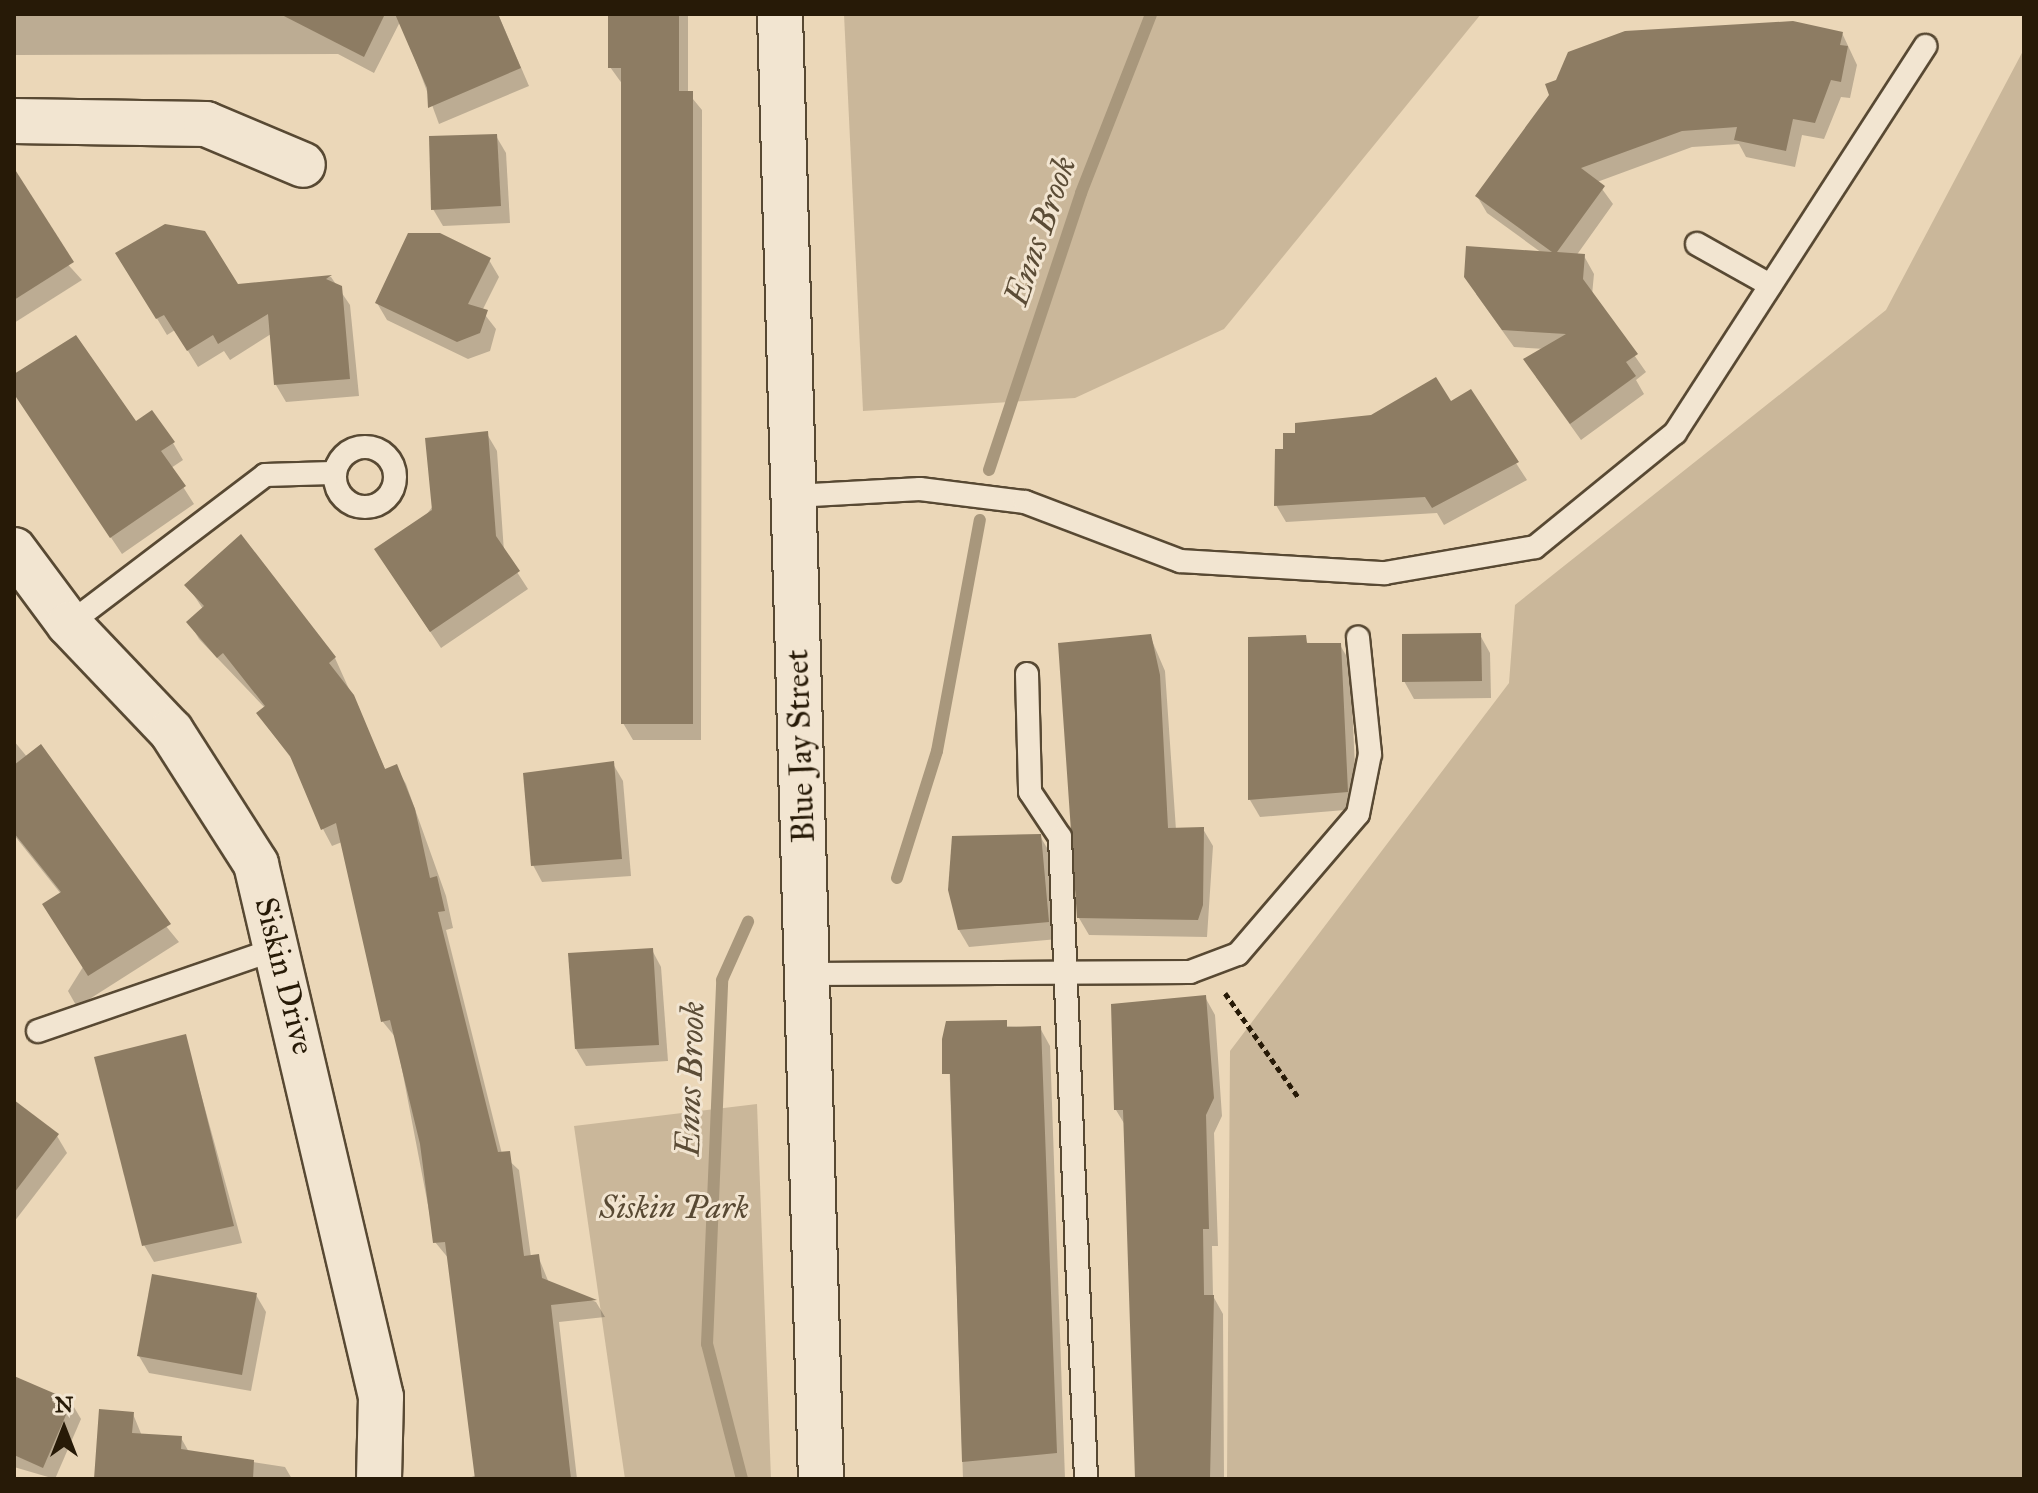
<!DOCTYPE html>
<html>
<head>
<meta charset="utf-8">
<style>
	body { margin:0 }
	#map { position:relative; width:2038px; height:1493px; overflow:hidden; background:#ebd7b8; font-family:"IM FELL Great Primer",serif }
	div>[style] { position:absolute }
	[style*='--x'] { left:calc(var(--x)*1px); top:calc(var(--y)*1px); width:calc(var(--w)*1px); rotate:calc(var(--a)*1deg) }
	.green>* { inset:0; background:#cab79a }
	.shadow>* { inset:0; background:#0003 }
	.stream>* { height:12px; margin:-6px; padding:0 6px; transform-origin:6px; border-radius:6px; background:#a8977c }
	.building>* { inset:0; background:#8d7c63 }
	.path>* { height:5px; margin-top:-2.5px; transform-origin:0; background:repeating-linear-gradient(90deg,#271a07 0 6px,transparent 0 10px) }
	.roads { filter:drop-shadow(2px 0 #584933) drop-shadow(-2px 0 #584933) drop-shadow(0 2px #584933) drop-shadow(0 -2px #584933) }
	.service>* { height:22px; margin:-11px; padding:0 11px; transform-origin:11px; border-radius:11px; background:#f2e5d1 }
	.service>.ring { margin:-11px; padding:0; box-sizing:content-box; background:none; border:22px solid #f2e5d1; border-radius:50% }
	.minor>* { height:44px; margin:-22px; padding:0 22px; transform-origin:22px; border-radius:22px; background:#f2e5d1 }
	.tertiary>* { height:44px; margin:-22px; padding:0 22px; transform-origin:22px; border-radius:22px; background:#f2e5d1 }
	span { translate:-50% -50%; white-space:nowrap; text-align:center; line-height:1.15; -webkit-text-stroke:6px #f2e5d1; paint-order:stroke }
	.street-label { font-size:32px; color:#271a07 }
	.park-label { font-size:32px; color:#584933; font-style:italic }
	.water-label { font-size:34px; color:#5b4c36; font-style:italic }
	.frame { position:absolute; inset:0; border:16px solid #271a07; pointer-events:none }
	.north { position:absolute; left:24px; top:1389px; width:80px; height:80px; -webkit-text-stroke:6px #f2e5d1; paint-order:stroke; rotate:0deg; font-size:22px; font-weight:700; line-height:32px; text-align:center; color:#271a07 }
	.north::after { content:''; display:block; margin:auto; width:28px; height:36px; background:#271a07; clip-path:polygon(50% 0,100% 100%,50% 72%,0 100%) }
</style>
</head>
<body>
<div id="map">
	<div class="green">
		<div style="clip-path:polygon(844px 14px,1481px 14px,1224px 329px,1075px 398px,863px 411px)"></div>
		<div style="clip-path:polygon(2024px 49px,2024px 1479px,1227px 1479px,1230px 1051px,1509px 683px,1515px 605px,1886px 310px)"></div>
		<div style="clip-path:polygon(757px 1104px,771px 1479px,625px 1479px,574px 1126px)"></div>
	</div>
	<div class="shadow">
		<div style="clip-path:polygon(14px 14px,404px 14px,374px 73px,338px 54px,14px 55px)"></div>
		<div style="clip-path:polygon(440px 14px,498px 14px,529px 86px,439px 124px,404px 29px)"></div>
		<div style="clip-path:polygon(610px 14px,688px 14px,688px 93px,702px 110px,701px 740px,633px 740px,623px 723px,623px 85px,610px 67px)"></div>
		<div style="clip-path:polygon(1842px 33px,1857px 65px,1850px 98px,1841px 97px,1824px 139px,1802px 135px,1795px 167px,1746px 157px,1739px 144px,1692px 147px,1597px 182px,1613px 204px,1576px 256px,1584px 256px,1594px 274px,1592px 295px,1646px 372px,1636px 380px,1644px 394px,1581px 440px,1536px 377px,1545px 349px,1514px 347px,1476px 294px,1542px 253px,1487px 213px,1477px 196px)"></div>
		<div style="clip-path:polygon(496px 136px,506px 153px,510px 223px,443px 226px,433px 209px)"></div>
		<div style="clip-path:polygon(14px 205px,82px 280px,14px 323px)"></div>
		<div style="clip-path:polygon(489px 260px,499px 277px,482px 311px,496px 329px,490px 351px,468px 359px,387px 320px,377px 303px)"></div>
		<div style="clip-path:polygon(128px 271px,237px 286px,331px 277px,350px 305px,359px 396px,286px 402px,276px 385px,271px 334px,230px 360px,224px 351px,198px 367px,175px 330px,167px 335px)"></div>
		<div style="clip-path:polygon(14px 376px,173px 443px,183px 460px,171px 468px,194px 504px,122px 554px,17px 397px)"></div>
		<div style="clip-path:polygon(1470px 392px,1527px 480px,1444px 525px,1437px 513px,1286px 522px,1276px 505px,1285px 451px,1297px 436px,1450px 404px)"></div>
		<div style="clip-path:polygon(487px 434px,497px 451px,504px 552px,528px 589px,441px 648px,387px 567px)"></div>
		<div style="clip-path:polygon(187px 585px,335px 658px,386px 771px,396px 767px,406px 784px,446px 896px,453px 928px,446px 930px,502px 1154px,519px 1170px,531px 1257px,538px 1256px,549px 1283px,596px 1302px,605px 1317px,559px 1322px,577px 1479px,466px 1479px,477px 1475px,449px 1259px,435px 1242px,396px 1038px,383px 1022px,342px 842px,332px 846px,323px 829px,297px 766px,258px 714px,265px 708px,199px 639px,189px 622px,203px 609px)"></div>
		<div style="clip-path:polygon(1480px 635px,1490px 653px,1491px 698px,1414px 699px,1404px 681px)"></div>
		<div style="clip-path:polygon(1150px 636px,1165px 671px,1176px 830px,1203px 829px,1213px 846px,1207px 937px,1089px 935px,1079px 918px)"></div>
		<div style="clip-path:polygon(1250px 639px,1340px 645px,1350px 662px,1357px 809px,1260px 817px,1250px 800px)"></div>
		<div style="clip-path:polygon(14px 741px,179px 942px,77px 1007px,68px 991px,83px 967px,61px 894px,14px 835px)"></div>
		<div style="clip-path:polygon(613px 764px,623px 781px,631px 876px,542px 882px,533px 865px)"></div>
		<div style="clip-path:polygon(1040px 836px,1050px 853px,1058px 939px,969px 947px,959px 930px)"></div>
		<div style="clip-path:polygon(652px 950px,661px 967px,668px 1061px,586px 1066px,576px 1049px)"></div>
		<div style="clip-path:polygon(1205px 997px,1215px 1015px,1222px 1116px,1214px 1133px,1218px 1246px,1212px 1246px,1213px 1296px,1223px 1314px,1224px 1479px,1137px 1479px,1125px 1125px,1116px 1110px)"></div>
		<div style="clip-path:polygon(948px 1023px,1040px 1028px,1050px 1046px,1065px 1479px,963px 1479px)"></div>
		<div style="clip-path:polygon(185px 1036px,242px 1243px,154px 1262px,144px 1245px)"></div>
		<div style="clip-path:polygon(14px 1103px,57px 1136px,67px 1153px,14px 1222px)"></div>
		<div style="clip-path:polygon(256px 1295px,266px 1312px,251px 1391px,149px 1373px,139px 1356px)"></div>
		<div style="clip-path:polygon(14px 1378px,71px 1402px,81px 1419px,55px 1479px,14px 1467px)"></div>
		<div style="clip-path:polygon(133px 1414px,142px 1436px,181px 1438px,189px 1452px,285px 1467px,292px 1479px,96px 1479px)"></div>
	</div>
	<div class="stream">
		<div style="--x:989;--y:470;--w:292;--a:-71.6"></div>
		<div style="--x:1081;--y:193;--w:192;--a:-68.6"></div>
		<div style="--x:897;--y:878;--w:133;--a:-72.5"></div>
		<div style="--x:937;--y:751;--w:235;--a:-79.5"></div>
		<div style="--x:742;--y:1479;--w:139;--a:-104.5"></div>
		<div style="--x:707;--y:1344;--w:364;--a:-87.6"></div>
		<div style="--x:722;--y:980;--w:64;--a:-65.9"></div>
	</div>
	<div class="building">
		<div style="clip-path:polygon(280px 14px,385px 14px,364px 57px)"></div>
		<div style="clip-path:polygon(395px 14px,498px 14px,521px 68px,428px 108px,427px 88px)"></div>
		<div style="clip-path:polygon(608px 14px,679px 14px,679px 91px,693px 91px,693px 724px,621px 724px,621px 68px,608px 68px)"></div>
		<div style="clip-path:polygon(1793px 21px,1843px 32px,1840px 45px,1848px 46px,1841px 82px,1831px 80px,1815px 123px,1793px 119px,1786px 151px,1734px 140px,1737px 127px,1682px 131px,1581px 168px,1605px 186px,1557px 252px,1585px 254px,1583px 279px,1638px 354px,1626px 362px,1636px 376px,1570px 424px,1523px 359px,1566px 334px,1502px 330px,1464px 277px,1466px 246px,1552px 252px,1475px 196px,1549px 95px,1545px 84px,1556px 80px,1568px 52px,1625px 31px)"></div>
		<div style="clip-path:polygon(497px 134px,501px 206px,431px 210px,429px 136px)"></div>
		<div style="clip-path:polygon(14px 168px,74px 262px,14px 300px)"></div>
		<div style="clip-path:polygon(165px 224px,205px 231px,238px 284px,332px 275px,326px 279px,342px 286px,350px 379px,274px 385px,268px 314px,218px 344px,213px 335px,187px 351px,164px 315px,156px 319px,115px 253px)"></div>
		<div style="clip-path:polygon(408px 233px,440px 233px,491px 258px,468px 304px,488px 310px,480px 333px,457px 342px,375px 303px)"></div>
		<div style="clip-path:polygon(76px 335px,136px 421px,152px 410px,175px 442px,161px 451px,186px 486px,110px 538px,14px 394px,14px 374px)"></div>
		<div style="clip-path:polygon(1436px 377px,1451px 401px,1471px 389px,1519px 462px,1432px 508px,1425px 497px,1274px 506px,1275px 449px,1283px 449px,1283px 433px,1295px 433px,1295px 423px,1371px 415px)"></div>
		<div style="clip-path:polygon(488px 431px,496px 536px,520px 571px,430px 632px,374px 549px,432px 510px,425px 438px)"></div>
		<div style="clip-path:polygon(241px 534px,336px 657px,329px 663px,354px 695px,385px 769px,397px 764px,415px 809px,430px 878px,437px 876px,445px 911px,438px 912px,498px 1152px,510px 1151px,524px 1256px,539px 1254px,542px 1278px,597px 1300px,551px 1305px,571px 1479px,475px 1479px,445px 1242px,433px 1243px,420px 1144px,390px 1020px,381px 1022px,336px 823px,321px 830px,290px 756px,256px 713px,265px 706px,223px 653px,217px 658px,186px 622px,204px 606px,184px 585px)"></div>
		<div style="clip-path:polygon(1481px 633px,1482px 681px,1402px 682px,1402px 634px)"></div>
		<div style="clip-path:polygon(1151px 634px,1160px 675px,1168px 828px,1204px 827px,1203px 905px,1198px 920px,1077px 918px,1058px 643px)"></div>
		<div style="clip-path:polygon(1306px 635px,1307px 643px,1341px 643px,1348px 792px,1248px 800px,1248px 637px)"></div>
		<div style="clip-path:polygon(41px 744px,171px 924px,88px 976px,42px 904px,61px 892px,14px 833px,14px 765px)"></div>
		<div style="clip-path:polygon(614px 761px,622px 859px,531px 866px,523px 773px)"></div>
		<div style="clip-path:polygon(1041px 834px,1049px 922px,958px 930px,948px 890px,952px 836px)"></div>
		<div style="clip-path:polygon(653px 948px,659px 1045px,575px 1049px,568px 953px)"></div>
		<div style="clip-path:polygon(1206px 995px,1214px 1098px,1206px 1115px,1209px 1229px,1203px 1229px,1204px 1295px,1214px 1295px,1210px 1479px,1135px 1479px,1123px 1110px,1114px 1110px,1111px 1004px)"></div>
		<div style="clip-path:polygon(1007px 1020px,1007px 1027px,1041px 1026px,1057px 1453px,962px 1462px,950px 1074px,942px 1074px,942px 1039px,946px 1021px)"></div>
		<div style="clip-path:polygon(186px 1034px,234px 1226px,142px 1246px,94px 1057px)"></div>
		<div style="clip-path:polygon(14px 1100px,59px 1134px,14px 1193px)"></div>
		<div style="clip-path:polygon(152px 1274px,257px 1293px,242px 1375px,137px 1356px)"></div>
		<div style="clip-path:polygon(14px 1376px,72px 1401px,43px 1468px,14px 1455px)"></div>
		<div style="clip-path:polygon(99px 1409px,134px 1412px,132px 1433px,182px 1436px,181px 1449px,254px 1460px,253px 1479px,94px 1479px)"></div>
	</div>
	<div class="path">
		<div style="--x:1225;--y:993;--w:127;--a:54.9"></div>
	</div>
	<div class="roads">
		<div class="service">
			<div style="--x:1697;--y:244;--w:84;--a:29.3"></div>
			<div class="ring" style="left:335px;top:447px;width:38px;height:38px"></div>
			<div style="--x:794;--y:496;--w:126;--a:-3.2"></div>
			<div style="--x:920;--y:489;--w:106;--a:7.1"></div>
			<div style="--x:1025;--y:502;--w:166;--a:20.8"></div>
			<div style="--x:1180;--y:561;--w:205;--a:3.4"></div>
			<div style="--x:1385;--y:573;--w:152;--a:-9.8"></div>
			<div style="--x:1535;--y:547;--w:181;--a:-39.2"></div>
			<div style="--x:1675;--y:433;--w:461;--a:-57.1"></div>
			<div style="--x:69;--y:624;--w:246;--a:-37.2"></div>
			<div style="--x:265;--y:475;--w:67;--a:-1.7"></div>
			<div style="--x:1027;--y:674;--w:118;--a:88.5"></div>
			<div style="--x:1030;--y:792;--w:54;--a:56.3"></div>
			<div style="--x:1060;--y:837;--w:643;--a:87.68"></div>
			<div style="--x:808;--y:974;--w:382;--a:-0.3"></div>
			<div style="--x:1190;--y:972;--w:51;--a:-20.6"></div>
			<div style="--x:1238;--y:954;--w:184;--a:-49.4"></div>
			<div style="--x:1358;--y:814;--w:61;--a:-78.7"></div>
			<div style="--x:1370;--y:754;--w:117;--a:-95.9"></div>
			<div style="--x:38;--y:1031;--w:255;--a:-19"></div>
		</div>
		<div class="minor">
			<div style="--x:14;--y:121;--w:192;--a:0.9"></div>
			<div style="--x:206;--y:124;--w:105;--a:22.9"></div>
			<div style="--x:14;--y:550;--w:92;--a:53.4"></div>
			<div style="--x:69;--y:624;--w:148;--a:46.4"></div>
			<div style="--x:171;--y:731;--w:158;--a:57.4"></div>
			<div style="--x:256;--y:864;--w:547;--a:76.8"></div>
			<div style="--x:381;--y:1397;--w:82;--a:91.4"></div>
		</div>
		<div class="tertiary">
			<div style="--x:780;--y:14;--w:1466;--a:88.4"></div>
		</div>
	</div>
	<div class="street-label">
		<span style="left:801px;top:746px;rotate:-92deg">Blue Jay Street</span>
		<span style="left:284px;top:976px;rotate:76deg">Siskin Drive</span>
	</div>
	<div class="park-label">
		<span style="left:674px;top:1208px">Siskin Park</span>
	</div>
	<div class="water-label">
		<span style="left:1040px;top:231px;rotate:-71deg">Enns Brook</span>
		<span style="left:690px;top:1079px;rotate:-88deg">Enns Brook</span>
	</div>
	<div class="frame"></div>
	<div class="north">N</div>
</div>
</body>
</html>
